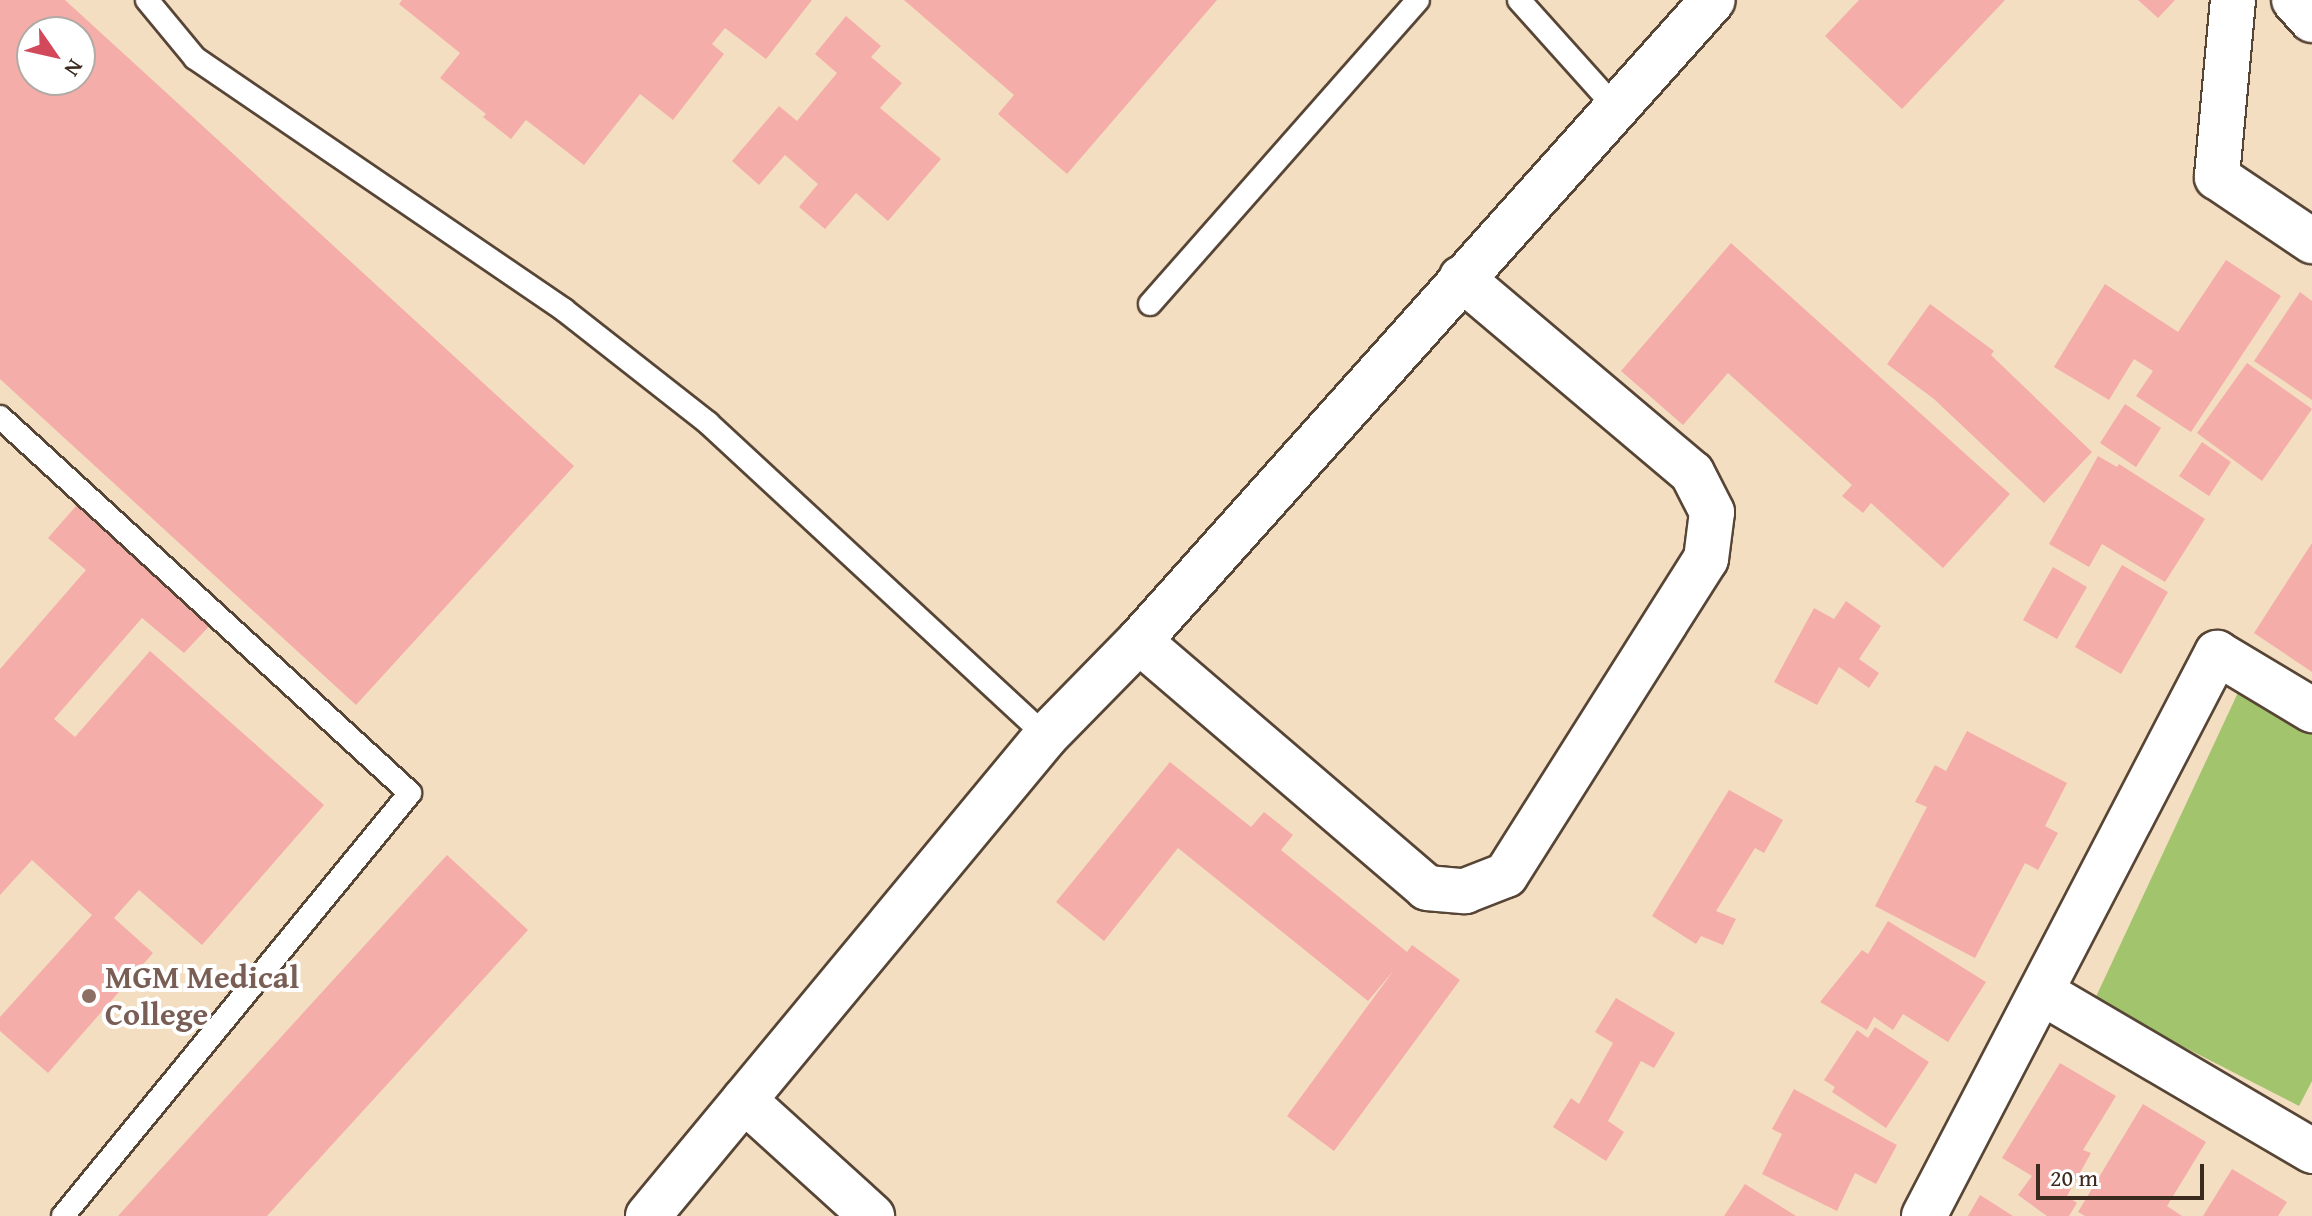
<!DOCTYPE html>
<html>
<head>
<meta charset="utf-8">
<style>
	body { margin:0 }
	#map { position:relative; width:2312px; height:1216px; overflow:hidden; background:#f3dec1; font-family:"Gentium Book Plus",serif }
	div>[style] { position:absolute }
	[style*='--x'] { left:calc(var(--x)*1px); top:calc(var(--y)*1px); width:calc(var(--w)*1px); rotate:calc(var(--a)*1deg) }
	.green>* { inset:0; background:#a2c46d }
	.building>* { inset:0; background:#f5ada9 }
	.roads { filter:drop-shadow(2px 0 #574536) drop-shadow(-2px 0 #574536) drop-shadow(0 2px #574536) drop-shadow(0 -2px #574536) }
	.service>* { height:22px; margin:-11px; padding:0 11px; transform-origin:11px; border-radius:11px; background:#fff }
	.minor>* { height:44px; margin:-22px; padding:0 22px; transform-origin:22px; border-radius:22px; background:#fff }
	.dots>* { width:22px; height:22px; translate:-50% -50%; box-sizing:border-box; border:4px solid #fff; border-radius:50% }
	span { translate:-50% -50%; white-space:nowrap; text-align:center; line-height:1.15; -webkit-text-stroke:8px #fff; paint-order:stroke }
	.education-label { font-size:32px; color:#785e54; font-weight:700 }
	.left { translate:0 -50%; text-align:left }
	.north { position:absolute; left:16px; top:16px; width:80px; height:80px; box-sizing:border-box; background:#fff; border:2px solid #b1aaa5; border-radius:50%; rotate:124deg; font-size:22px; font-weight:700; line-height:32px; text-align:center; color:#3b2a1e }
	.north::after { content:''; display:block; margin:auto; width:28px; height:36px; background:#d1495b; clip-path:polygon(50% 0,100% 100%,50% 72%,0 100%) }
	.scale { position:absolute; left:2036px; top:1164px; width:168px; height:36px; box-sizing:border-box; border:4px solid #3b2a1e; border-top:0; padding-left:10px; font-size:24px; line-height:28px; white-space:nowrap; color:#3b2a1e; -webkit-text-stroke:6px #fff; paint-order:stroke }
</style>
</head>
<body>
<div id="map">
	<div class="green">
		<div style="clip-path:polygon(2242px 684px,2312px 724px,2312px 1081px,2299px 1106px,2094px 1001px)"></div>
	</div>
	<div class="building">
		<div style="clip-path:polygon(evenodd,0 0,65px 0,574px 466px,356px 705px,0 379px,0 0,32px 32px,80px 32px,80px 80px,32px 80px,32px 32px)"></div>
		<div style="clip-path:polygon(402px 0,812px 0,766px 59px,725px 28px,712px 44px,724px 54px,673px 120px,640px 94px,584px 165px,526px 120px,511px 139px,483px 117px,486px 114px,440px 78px,460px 53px,399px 4px)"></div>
		<div style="clip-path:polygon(904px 0,1217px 0,1067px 174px,998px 114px,1014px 95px)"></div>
		<div style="clip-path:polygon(1859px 0,2005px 0,1902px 109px,1825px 36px)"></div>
		<div style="clip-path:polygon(2138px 0,2175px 0,2158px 18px)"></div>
		<div style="clip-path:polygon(846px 16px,881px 46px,871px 57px,902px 83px,880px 108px,941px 159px,888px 221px,856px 193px,825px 229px,799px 207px,818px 184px,785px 155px,759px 185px,732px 161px,779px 106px,797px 121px,837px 73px,815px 54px)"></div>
		<div style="clip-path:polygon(1731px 243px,2010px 494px,1943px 568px,1871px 503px,1863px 513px,1842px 496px,1852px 485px,1728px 373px,1683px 425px,1621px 371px)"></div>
		<div style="clip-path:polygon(2226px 260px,2281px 296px,2191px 432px,2136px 396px,2153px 371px,2134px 359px,2109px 400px,2054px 367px,2105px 284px,2178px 332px)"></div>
		<div style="clip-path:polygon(2300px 292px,2312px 301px,2312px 400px,2254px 361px)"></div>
		<div style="clip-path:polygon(1930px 304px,1994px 351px,1991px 355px,2092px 452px,2044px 503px,1934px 399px,1887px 364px)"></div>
		<div style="clip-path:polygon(2247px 363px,2312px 409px,2262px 481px,2197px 433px)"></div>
		<div style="clip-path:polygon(2125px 404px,2161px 428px,2136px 467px,2100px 443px)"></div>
		<div style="clip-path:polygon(2202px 442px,2231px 462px,2209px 496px,2179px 476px)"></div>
		<div style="clip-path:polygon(2098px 456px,2117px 467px,2119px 464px,2205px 519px,2165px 582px,2102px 544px,2089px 567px,2049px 544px)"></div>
		<div style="clip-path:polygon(83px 498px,215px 620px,184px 653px,142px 618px,54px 719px,75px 737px,150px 651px,324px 805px,202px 945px,139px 890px,114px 918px,153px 953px,48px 1073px,0 1031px,0 1017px,92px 915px,32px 860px,0 895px,0 669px,86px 570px,48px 538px)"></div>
		<div style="clip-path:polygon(2312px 543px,2312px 672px,2254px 633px)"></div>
		<div style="clip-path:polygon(2122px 565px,2168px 592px,2121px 674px,2075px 647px)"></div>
		<div style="clip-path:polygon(2053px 567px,2087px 587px,2057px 639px,2023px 620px)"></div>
		<div style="clip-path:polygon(1846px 601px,1881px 626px,1859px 659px,1879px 673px,1869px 688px,1839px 667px,1817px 705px,1774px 682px,1814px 608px,1834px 619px)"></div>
		<div style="clip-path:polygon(1967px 731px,2067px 783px,2045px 826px,2058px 833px,2038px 870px,2025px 863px,1975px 958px,1875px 906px,1927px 807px,1915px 802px,1935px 765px,1946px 771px)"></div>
		<div style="clip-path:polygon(1170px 762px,1251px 827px,1264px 812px,1293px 835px,1281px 850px,1407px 952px,1412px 945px,1460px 980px,1334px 1151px,1287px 1116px,1394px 970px,1368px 1001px,1178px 848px,1104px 941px,1056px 902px)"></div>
		<div style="clip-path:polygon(1729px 790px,1783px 820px,1764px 853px,1755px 848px,1716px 911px,1736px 919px,1723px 945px,1701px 936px,1696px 944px,1652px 916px)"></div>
		<div style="clip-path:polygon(447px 855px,528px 930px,267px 1216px,118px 1216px)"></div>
		<div style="clip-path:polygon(1888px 921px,1986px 982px,1948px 1042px,1903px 1014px,1893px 1030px,1874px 1017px,1867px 1030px,1820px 1002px,1862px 950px,1868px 954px)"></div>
		<div style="clip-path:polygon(1616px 998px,1675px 1033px,1654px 1068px,1641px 1061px,1608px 1121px,1624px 1132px,1606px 1161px,1553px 1127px,1571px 1098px,1579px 1104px,1613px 1043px,1595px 1032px)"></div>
		<div style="clip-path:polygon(1875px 1027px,1929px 1062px,1886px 1128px,1832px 1092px,1835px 1087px,1824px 1080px,1857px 1030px,1868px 1038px)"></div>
		<div style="clip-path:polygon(2060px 1063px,2116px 1096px,2083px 1150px,2091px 1153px,2067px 1196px,2077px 1203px,2069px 1216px,2047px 1216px,2018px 1195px,2032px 1176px,2002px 1158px)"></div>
		<div style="clip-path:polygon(1794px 1089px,1897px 1145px,1876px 1184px,1855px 1173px,1837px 1211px,1762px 1174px,1782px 1134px,1772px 1129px)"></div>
		<div style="clip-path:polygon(2143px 1104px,2206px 1142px,2167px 1206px,2182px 1216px,2085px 1216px,2078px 1212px)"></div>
		<div style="clip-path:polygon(2232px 1169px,2287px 1202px,2278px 1216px,2203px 1216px)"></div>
		<div style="clip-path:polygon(1745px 1184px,1796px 1216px,1724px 1216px)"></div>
		<div style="clip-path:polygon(1980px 1195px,2013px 1216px,1968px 1216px)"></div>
	</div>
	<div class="roads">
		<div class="service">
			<div style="--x:147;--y:0;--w:75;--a:50.4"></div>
			<div style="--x:195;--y:58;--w:447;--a:34.3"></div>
			<div style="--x:564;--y:310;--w:183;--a:38.1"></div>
			<div style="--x:708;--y:423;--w:461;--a:42.8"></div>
			<div style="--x:1519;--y:0;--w:144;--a:48.1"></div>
			<div style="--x:1150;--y:304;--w:405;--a:-48.6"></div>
			<div style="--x:0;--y:417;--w:556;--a:42.52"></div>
			<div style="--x:410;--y:793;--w:547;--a:129.36"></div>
		</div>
		<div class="minor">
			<div style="--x:2233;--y:0;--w:178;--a:95.2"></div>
			<div style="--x:2217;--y:177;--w:115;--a:34"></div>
			<div style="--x:2294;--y:0;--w:27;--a:48"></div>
			<div style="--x:1139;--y:641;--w:379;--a:40.6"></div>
			<div style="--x:1427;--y:888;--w:38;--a:5"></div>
			<div style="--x:1465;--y:891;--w:44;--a:-21.3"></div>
			<div style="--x:1506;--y:875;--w:374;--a:-57.7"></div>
			<div style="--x:1706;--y:559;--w:47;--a:-82.7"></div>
			<div style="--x:1712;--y:512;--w:44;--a:-117.1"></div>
			<div style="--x:1692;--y:473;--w:302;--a:-139.8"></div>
			<div style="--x:2043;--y:993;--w:312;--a:30.4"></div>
			<div style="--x:744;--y:1100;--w:173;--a:42.2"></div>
			<div style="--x:648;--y:1216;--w:624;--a:-50.34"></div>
			<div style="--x:1046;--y:736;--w:133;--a:-45.6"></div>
			<div style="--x:1139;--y:641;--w:860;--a:-48.16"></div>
			<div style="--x:1924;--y:1216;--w:635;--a:-62.51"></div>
			<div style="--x:2217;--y:653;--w:111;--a:31"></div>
		</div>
	</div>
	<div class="dots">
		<div style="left:89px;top:996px;background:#8d6e63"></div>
	</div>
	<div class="education-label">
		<span class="left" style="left:105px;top:996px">MGM Medical<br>College</span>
	</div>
	<div class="north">N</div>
	<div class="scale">20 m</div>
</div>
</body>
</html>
